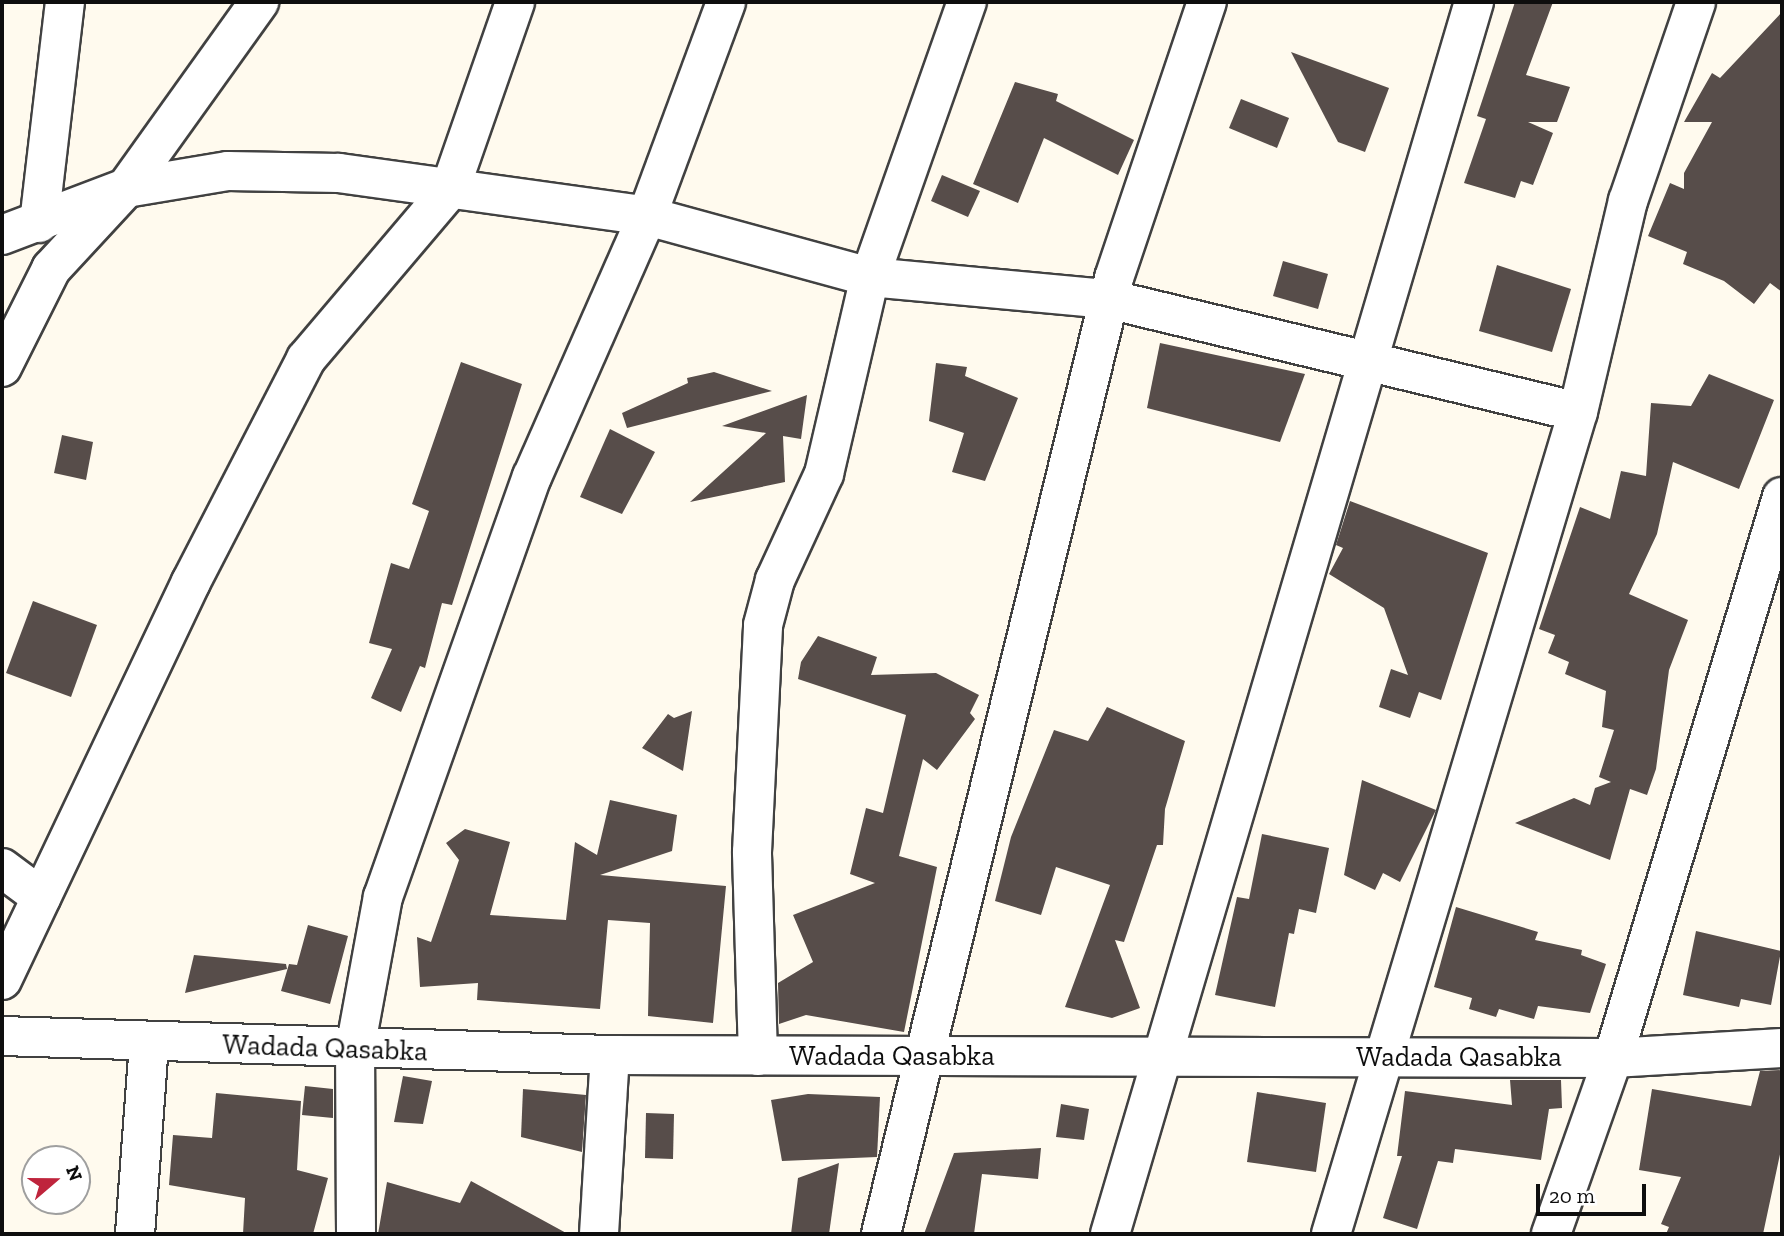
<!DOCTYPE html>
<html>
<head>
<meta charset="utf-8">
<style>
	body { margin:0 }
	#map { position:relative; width:1784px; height:1236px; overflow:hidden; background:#fffaee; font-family:"Zilla Slab",serif }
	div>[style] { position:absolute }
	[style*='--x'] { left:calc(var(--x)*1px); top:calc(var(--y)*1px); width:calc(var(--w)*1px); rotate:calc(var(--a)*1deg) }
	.building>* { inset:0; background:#574d4a }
	.roads { filter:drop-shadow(2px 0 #414141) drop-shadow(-2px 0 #414141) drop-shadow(0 2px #414141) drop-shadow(0 -2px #414141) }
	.minor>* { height:38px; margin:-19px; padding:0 19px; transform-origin:19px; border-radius:19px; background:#fff }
	.tertiary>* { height:38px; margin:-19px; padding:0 19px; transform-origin:19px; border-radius:19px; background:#fff }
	span { translate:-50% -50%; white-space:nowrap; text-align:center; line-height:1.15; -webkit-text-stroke:7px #fff; paint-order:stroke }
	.street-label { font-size:28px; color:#0e0e0e }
	.frame { position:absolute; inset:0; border:4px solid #0e0e0e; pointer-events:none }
	.north { position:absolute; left:21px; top:1145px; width:70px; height:70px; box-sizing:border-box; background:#fff; border:2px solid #9f9f9f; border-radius:50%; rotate:70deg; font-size:19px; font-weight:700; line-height:28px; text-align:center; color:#0e0e0e }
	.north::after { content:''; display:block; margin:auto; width:24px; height:32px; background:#bf243c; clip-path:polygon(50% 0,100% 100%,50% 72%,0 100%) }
	.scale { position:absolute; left:1536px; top:1184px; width:110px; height:32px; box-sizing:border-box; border:4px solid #0e0e0e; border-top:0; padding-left:9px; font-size:21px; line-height:24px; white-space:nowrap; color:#0e0e0e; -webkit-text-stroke:5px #fff; paint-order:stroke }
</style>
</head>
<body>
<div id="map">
	<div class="building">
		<div style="clip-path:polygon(1515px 2px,1553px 2px,1526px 75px,1570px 87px,1557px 122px,1528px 122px,1553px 133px,1533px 185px,1521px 181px,1515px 198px,1464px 183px,1486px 119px,1477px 116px)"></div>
		<div style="clip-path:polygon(1782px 12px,1782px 292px,1770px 283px,1754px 304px,1724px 281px,1683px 264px,1687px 252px,1648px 236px,1670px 183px,1684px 189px,1684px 173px,1712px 122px,1684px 122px,1712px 73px,1720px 78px)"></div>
		<div style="clip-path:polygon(1291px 52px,1389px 88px,1365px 152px,1338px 142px)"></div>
		<div style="clip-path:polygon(1015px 82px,1058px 94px,1056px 101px,1134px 140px,1118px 175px,1044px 138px,1018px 203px,973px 184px)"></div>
		<div style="clip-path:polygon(1241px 99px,1289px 118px,1277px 148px,1229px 128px)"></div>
		<div style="clip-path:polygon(942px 175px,980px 191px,968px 217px,931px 201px)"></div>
		<div style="clip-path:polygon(1283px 261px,1328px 274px,1318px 309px,1273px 296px)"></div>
		<div style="clip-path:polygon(1497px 265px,1571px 289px,1552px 352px,1479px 331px)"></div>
		<div style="clip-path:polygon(1160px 343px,1305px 374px,1280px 442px,1147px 408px)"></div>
		<div style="clip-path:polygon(461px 362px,522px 384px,452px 605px,442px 603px,425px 668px,420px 666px,401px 712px,371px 698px,392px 649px,369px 643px,391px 563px,409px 569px,429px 511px,412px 504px)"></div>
		<div style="clip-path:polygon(936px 363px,967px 367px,965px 376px,1018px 398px,985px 481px,952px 472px,964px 433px,929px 421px)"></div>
		<div style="clip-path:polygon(714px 372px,772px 391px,627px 428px,622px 413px,688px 383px,687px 378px)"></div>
		<div style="clip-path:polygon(1709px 374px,1774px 400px,1739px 489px,1673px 462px,1657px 534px,1629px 594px,1688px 620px,1669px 670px,1656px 769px,1647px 795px,1630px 789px,1610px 860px,1515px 823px,1574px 798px,1590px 805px,1595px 788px,1611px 782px,1599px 777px,1614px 730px,1602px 727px,1606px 691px,1565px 674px,1569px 662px,1548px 653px,1555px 635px,1539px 629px,1580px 507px,1610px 519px,1621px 471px,1646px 476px,1651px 403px,1691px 406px)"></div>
		<div style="clip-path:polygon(807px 395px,801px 439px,783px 436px,785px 482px,690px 502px,766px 433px,722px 426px)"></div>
		<div style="clip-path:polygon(610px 429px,655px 452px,622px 514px,580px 497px)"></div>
		<div style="clip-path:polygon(62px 435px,93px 442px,86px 480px,54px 473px)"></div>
		<div style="clip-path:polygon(1350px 501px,1488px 553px,1441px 700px,1419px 692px,1410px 718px,1379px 707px,1391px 669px,1408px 675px,1384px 608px,1329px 574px,1343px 548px,1336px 545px)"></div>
		<div style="clip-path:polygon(33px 601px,97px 625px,71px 697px,6px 673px)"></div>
		<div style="clip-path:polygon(818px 636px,877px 657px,871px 675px,936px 673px,979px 695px,970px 713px,975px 719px,937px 770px,923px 759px,899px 856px,937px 867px,904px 1032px,806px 1015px,779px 1024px,778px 983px,813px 962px,793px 915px,875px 883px,850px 874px,866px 808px,883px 813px,906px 715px,798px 679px,801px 662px)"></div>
		<div style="clip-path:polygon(1107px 707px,1185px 741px,1165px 809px,1163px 845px,1157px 845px,1124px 942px,1115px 940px,1140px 1008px,1112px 1018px,1065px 1007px,1110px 885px,1056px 867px,1041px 915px,995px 901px,1011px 837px,1054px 730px,1088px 741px)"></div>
		<div style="clip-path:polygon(692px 711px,683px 771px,642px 748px,668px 714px,674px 718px)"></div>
		<div style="clip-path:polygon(1362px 780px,1436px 810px,1400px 882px,1383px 873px,1375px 890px,1344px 875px)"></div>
		<div style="clip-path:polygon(610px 800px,677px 815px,672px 851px,600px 875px,726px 886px,713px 1023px,648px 1016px,650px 923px,608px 920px,600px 1009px,477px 1000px,478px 983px,420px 987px,417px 937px,431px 942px,459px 860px,446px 843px,465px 829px,510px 842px,490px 915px,566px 920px,575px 842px,597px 855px)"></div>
		<div style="clip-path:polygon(1262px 834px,1329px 848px,1316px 913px,1299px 909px,1294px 934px,1289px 933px,1275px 1007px,1215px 995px,1237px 897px,1249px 899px)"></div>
		<div style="clip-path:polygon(1456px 907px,1538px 932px,1535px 940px,1582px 950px,1581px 955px,1606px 964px,1590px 1013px,1538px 1006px,1534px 1019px,1499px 1009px,1496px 1017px,1469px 1009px,1472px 998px,1434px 987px)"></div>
		<div style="clip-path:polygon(308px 925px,348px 936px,330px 1004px,281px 991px,289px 964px,297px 965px)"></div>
		<div style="clip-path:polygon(1696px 931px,1781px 951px,1771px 1005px,1741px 999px,1739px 1007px,1683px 995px)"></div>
		<div style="clip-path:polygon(194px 955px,286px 964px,287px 969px,185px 993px)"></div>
		<div style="clip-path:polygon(1782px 1070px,1782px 1145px,1763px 1234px,1666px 1234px,1669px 1227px,1661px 1224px,1681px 1177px,1639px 1170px,1652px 1089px,1751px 1106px,1760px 1071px)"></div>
		<div style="clip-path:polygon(403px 1076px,432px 1081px,423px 1124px,394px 1122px)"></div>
		<div style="clip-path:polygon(1510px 1080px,1561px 1080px,1562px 1108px,1549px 1109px,1541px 1160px,1455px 1149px,1453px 1163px,1438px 1161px,1417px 1229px,1383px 1218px,1402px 1156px,1397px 1156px,1405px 1091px,1512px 1105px)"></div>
		<div style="clip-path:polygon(305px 1086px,333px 1089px,333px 1118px,302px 1115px)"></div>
		<div style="clip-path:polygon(523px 1089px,586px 1095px,582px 1152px,521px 1137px)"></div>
		<div style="clip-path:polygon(1257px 1092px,1326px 1103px,1316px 1172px,1247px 1162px)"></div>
		<div style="clip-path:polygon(216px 1093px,301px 1101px,297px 1170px,328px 1178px,313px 1234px,243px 1234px,245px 1198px,169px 1185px,173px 1135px,212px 1138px)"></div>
		<div style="clip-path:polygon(808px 1094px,880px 1097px,877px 1157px,782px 1161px,771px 1100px)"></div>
		<div style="clip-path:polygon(1061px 1104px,1089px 1109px,1084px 1140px,1056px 1137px)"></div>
		<div style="clip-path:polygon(646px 1113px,674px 1114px,673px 1159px,645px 1158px)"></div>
		<div style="clip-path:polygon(1041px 1148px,1038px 1179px,982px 1174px,974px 1234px,924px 1234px,954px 1153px)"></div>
		<div style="clip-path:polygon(839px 1163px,829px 1234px,791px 1234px,798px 1178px)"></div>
		<div style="clip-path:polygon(471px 1181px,568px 1234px,378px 1234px,387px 1182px,460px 1203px)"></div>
	</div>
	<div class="roads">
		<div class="minor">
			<div style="--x:39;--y:223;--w:223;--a:-83.3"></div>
			<div style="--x:2;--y:235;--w:133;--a:-20.8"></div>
			<div style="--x:126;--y:188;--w:229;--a:-54.4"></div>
			<div style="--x:2;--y:367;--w:110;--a:-63.4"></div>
			<div style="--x:51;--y:269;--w:110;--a:-47.2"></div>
			<div style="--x:126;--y:188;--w:103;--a:-9.5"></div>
			<div style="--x:228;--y:171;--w:111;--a:1"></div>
			<div style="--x:339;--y:173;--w:311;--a:7.9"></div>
			<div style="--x:647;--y:216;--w:231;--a:15.3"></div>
			<div style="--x:870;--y:277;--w:239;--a:5.3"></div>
			<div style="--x:1108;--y:299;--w:483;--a:13.5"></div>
			<div style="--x:2;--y:868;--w:49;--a:36.6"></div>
			<div style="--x:2;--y:980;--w:441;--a:-64.6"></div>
			<div style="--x:191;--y:582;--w:251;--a:-62.7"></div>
			<div style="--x:306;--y:359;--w:223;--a:-49.7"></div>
			<div style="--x:450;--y:189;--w:198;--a:-70.8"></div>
			<div style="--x:758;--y:1056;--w:204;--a:-91.7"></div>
			<div style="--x:752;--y:852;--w:227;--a:-87.2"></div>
			<div style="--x:763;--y:625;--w:47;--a:-75.1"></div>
			<div style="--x:775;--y:580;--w:117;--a:-65.2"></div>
			<div style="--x:824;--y:474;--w:202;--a:-76.9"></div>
			<div style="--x:870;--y:277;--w:292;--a:-70.6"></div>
			<div style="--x:135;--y:1234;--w:193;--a:-85.8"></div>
			<div style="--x:356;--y:1234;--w:185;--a:-90.3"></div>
			<div style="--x:355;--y:1049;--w:155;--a:-79.6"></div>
			<div style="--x:383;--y:897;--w:446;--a:-70.5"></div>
			<div style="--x:532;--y:477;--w:285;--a:-66.2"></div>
			<div style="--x:647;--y:216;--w:228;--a:-69.7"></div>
			<div style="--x:599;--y:1234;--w:179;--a:-86.5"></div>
			<div style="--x:881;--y:1234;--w:984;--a:-76.3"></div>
			<div style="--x:1114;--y:278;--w:291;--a:-71.4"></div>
			<div style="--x:1110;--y:1234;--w:1285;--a:-73.54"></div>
			<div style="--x:1331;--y:1234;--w:858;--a:-73.28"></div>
			<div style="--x:1578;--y:412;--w:217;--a:-76.7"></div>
			<div style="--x:1628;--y:201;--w:210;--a:-71.1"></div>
			<div style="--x:1551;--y:1234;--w:187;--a:-70.6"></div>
			<div style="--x:1613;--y:1058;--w:586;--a:-73.24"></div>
		</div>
		<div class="tertiary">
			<div style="--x:2;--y:1036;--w:608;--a:1.79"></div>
			<div style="--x:610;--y:1055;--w:1003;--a:0.17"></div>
			<div style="--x:1613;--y:1058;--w:169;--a:-3.4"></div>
		</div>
	</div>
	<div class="street-label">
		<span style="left:325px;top:1048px;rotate:2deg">Wadada Qasabka</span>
		<span style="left:892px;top:1056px">Wadada Qasabka</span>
		<span style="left:1459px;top:1057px">Wadada Qasabka</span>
	</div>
	<div class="frame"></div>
	<div class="north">N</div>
	<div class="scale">20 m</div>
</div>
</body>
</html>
